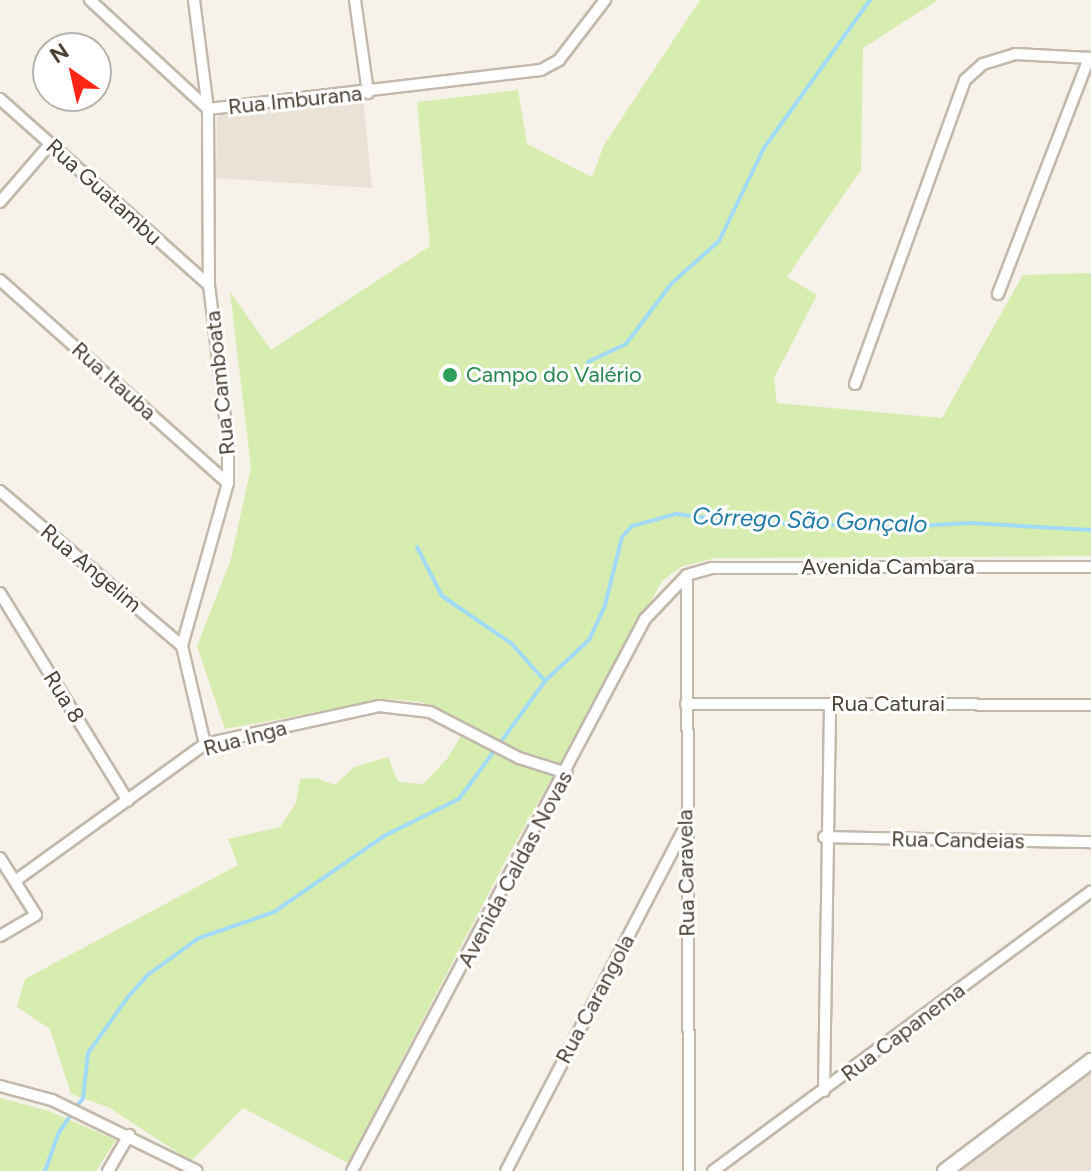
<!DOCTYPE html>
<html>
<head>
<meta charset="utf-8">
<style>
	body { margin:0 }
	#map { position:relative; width:1091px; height:1171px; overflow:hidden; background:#f6f1e9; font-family:Figtree,sans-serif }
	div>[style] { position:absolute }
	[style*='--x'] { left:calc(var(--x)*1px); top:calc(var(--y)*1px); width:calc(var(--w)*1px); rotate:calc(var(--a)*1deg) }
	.residential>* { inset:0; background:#eae2d7 }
	.green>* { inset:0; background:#d7edaf }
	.stream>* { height:4px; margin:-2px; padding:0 2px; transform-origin:2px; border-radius:2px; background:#a1dbf7 }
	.roads { filter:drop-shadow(2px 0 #c2b8ab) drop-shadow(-2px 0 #c2b8ab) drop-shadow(0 2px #c2b8ab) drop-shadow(0 -2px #c2b8ab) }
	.minor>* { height:10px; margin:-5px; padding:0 5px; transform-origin:5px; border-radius:5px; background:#fff }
	.tertiary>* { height:14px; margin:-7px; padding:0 7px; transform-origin:7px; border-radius:7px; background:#fff }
	.dots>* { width:22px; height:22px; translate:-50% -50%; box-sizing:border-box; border:4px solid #fff; border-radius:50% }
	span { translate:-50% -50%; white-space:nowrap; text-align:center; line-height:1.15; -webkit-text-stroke:6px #fff; paint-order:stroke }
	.street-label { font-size:22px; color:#4b4136 }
	.leisure-label { font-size:22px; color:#27864d }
	.left { translate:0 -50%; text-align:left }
	.water-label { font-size:24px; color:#227aa7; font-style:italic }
	.north { position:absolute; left:32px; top:32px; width:80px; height:80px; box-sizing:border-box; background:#fff; border:2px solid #b7b3af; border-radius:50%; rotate:326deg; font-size:22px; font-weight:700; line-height:32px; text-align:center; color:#4b4136 }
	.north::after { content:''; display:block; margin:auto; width:28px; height:36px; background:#ff2617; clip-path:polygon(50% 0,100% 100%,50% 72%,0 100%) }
</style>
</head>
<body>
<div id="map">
	<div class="residential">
		<div style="clip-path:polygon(363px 97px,372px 188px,216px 178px,217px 118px,226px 111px)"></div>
		<div style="clip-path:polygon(1091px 1071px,1091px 1171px,958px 1171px)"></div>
	</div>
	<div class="green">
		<div style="clip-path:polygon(700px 0,938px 0,863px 48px,861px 170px,787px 277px,817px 295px,774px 378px,777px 403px,942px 418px,1023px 275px,1091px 273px,1091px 556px,715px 558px,681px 567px,662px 581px,509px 854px,348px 1163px,243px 1108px,191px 1161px,108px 1107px,71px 1094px,50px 1029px,17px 1007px,25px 979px,238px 865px,228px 839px,280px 827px,296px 803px,300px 779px,316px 778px,335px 785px,354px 767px,388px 757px,398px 782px,423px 784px,447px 759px,468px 724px,421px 702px,389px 699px,225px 729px,197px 646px,231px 559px,251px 467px,230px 292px,271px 350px,430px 246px,417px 102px,518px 90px,527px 144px,592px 177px,604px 145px)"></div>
		<div style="clip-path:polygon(0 1098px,49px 1111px,116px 1140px,96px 1171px,0 1171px)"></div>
	</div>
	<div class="stream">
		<div style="--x:588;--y:362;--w:42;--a:-25.3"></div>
		<div style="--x:626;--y:344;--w:75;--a:-53.1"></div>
		<div style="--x:671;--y:284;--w:64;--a:-41.9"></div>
		<div style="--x:719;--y:241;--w:103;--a:-64.2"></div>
		<div style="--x:764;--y:148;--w:182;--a:-54.4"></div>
		<div style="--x:417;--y:547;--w:55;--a:63"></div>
		<div style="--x:442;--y:596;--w:83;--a:34.3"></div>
		<div style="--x:511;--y:643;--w:51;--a:48.2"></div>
		<div style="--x:45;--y:1171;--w:41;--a:-70.3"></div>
		<div style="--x:59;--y:1132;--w:42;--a:-54.8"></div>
		<div style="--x:83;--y:1098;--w:45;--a:-83.7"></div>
		<div style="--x:88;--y:1053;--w:69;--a:-54.5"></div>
		<div style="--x:128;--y:997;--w:31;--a:-48"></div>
		<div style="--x:149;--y:974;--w:62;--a:-35.8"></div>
		<div style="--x:199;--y:938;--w:79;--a:-19.1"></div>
		<div style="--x:274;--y:912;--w:134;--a:-34.6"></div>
		<div style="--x:384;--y:836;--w:84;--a:-26.3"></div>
		<div style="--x:459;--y:799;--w:146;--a:-53.9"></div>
		<div style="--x:545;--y:681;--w:60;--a:-43"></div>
		<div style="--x:589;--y:640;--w:38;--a:-65"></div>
		<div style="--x:605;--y:605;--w:70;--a:-76"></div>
		<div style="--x:622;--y:537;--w:15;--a:-48"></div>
		<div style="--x:632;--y:526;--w:46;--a:-15.3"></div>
		<div style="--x:676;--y:514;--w:69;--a:6.6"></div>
		<div style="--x:745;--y:522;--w:153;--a:1.9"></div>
		<div style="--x:898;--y:527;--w:72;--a:-3.2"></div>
		<div style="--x:970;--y:523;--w:121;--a:3.3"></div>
	</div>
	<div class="roads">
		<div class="minor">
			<div style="--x:90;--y:0;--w:161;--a:42.7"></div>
			<div style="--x:208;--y:109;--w:335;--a:-6.7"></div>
			<div style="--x:541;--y:70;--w:21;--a:-29"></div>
			<div style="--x:559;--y:60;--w:76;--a:-52.5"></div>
			<div style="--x:194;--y:0;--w:110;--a:82.7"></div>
			<div style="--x:208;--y:109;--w:176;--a:89.7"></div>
			<div style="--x:209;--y:285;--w:158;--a:83.1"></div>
			<div style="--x:228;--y:442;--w:41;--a:90"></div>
			<div style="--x:228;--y:483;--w:169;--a:105.8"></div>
			<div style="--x:182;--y:646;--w:101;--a:76.8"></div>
			<div style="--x:355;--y:0;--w:94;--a:82"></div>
			<div style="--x:0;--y:99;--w:280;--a:41.7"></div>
			<div style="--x:0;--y:202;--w:77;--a:-49.2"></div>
			<div style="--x:0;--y:280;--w:305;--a:41.7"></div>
			<div style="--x:998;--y:294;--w:253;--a:-68.9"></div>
			<div style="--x:855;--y:384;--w:323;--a:-70.1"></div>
			<div style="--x:965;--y:80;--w:24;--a:-42"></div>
			<div style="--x:983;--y:64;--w:34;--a:-17"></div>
			<div style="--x:1015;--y:54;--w:76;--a:3"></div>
			<div style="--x:0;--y:491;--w:239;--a:40.4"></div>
			<div style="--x:687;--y:575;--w:596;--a:89.81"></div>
			<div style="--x:0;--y:593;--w:244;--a:58.4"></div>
			<div style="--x:686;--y:704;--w:405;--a:0.1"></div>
			<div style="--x:824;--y:837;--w:267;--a:1.1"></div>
			<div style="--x:0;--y:858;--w:67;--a:57.7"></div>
			<div style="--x:36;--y:915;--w:42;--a:149.7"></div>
			<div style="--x:15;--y:881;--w:234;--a:-35.8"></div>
			<div style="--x:205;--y:744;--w:178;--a:-12.3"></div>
			<div style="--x:379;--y:706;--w:51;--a:6.7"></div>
			<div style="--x:430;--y:712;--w:100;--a:27.3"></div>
			<div style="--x:519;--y:758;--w:50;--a:17.4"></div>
			<div style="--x:0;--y:1086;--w:54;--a:15.1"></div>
			<div style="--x:52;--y:1100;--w:161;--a:26.1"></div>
			<div style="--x:824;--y:1091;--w:387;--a:-89.1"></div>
			<div style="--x:108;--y:1171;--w:42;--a:-59.7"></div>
			<div style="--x:352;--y:1171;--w:625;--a:-62.04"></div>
			<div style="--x:645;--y:619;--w:61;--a:-46.3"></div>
			<div style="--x:687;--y:575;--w:26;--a:-16"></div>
			<div style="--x:712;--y:568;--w:379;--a:-0.2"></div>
			<div style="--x:506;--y:1171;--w:386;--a:-62.5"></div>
			<div style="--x:713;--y:1171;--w:470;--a:-36.5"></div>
		</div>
		<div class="tertiary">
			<div style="--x:945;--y:1171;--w:183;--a:-37"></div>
		</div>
	</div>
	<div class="dots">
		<div style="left:450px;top:375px;background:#2e9e5b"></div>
	</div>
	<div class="street-label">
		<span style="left:295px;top:100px;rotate:-6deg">Rua Imburana</span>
		<span style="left:104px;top:192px;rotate:42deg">Rua Guatambu</span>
		<span style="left:114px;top:381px;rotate:42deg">Rua Itauba</span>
		<span style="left:220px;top:383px;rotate:-96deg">Rua Camboata</span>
		<span style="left:888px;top:567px">Avenida Cambara</span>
		<span style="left:91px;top:568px;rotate:40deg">Rua Angelim</span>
		<span style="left:64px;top:697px;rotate:58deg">Rua 8</span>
		<span style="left:888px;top:704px">Rua Caturai</span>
		<span style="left:245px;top:738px;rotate:-15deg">Rua Inga</span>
		<span style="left:958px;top:840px;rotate:1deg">Rua Candeias</span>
		<span style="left:515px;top:869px;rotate:-62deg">Avenida Caldas Novas</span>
		<span style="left:686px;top:873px;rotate:-91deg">Rua Caravela</span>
		<span style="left:595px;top:999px;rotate:-62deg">Rua Carangola</span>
		<span style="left:903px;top:1032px;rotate:-37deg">Rua Capanema</span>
	</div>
	<div class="leisure-label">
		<span class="left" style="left:466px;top:375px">Campo do Valério</span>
	</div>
	<div class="water-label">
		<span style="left:810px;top:520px;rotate:2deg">Córrego São Gonçalo</span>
	</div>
	<div class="north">N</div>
</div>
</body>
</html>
